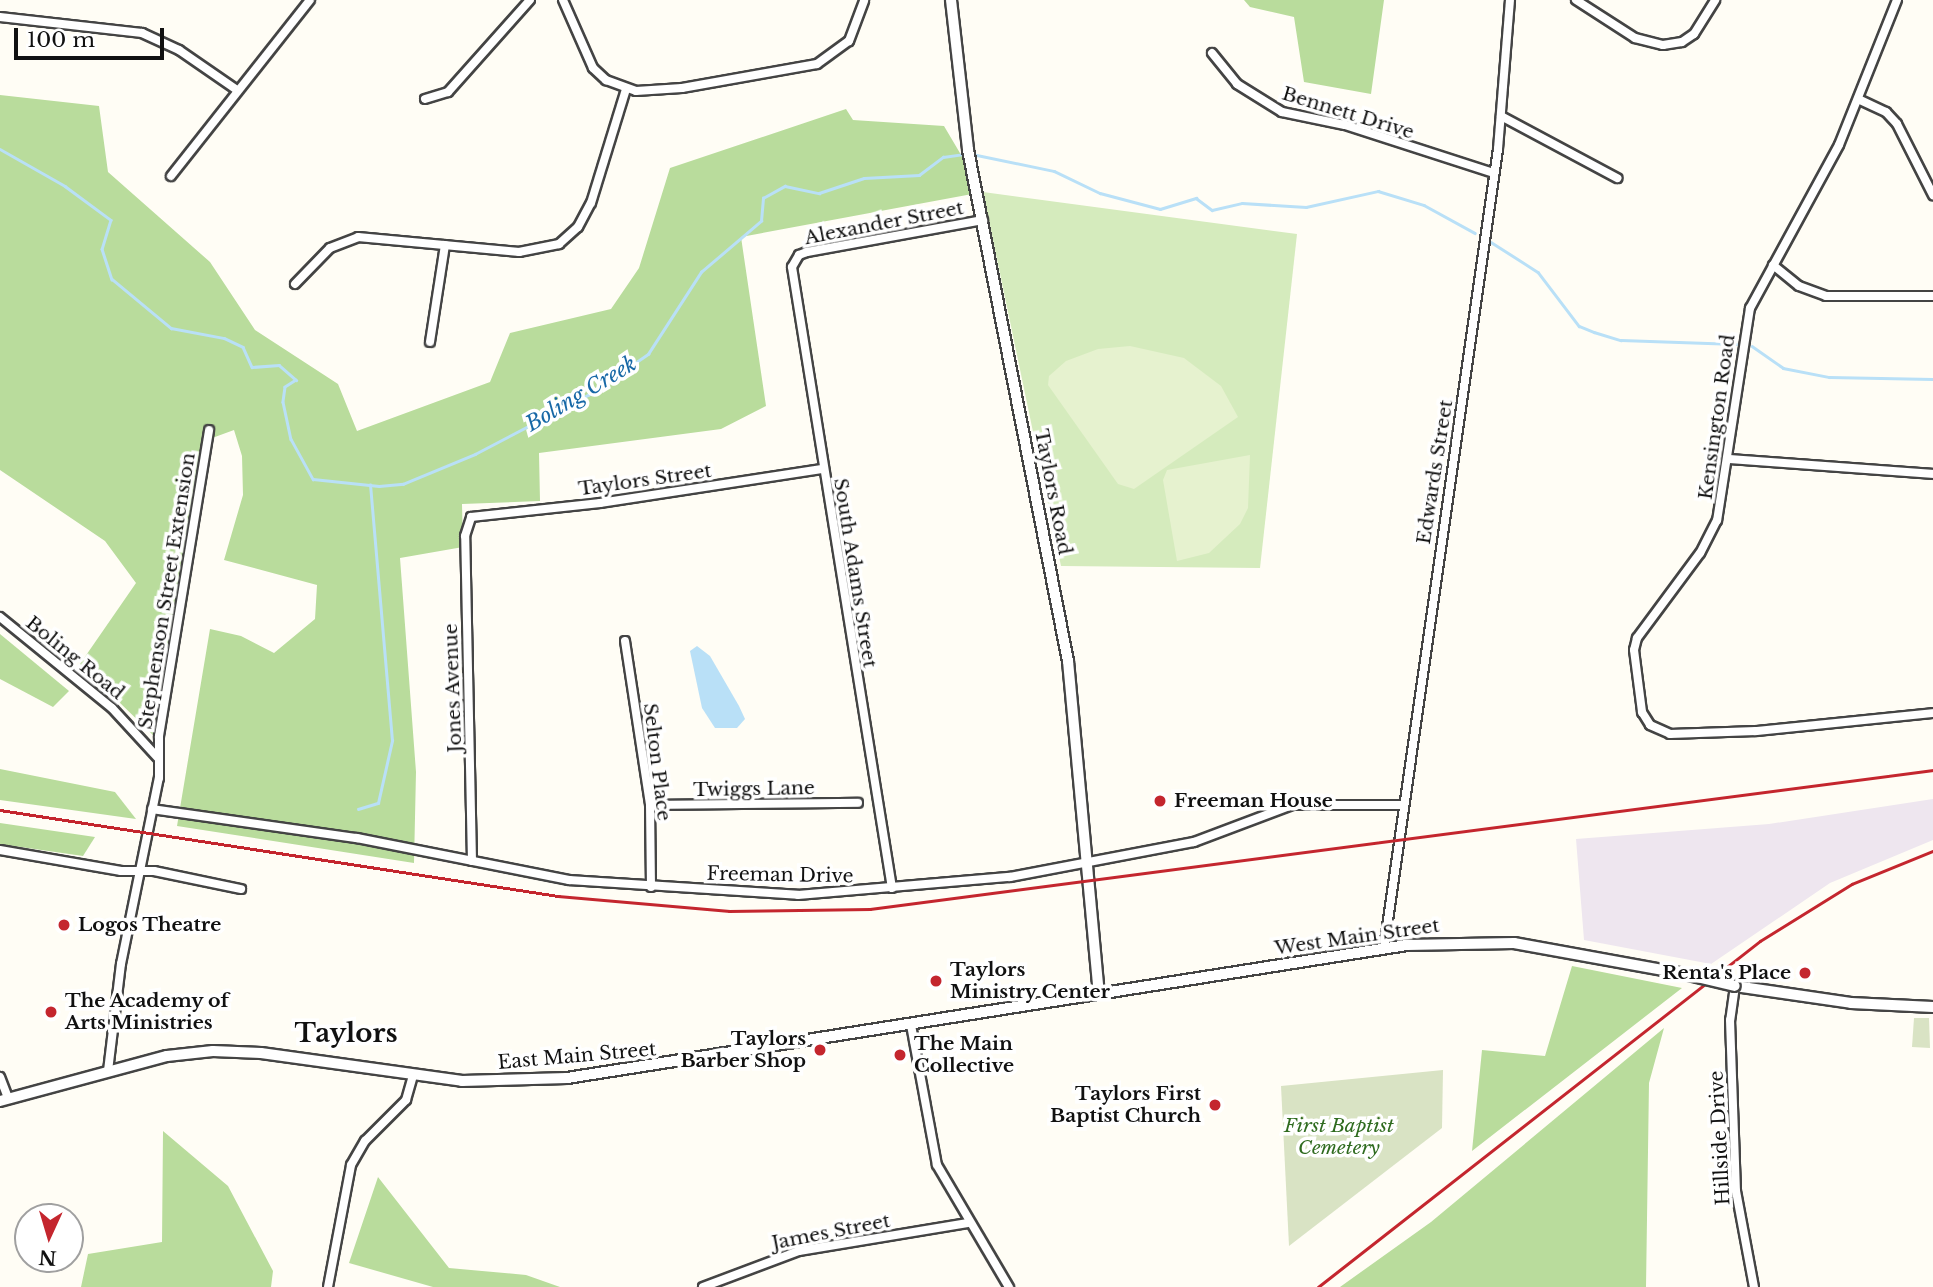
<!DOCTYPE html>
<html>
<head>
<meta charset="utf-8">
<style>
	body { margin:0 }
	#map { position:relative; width:1933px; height:1287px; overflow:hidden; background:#fffdf5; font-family:"Libre Baskerville",serif }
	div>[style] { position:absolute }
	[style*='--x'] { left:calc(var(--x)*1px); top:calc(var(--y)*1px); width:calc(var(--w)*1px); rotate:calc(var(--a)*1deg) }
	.industrial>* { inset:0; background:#eee6ef }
	.green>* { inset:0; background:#d5ebbd }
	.forest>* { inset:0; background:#b9dc9c }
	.cemetery>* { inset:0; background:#d9e3c4 }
	.pitch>* { inset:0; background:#e6f2cf }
	.water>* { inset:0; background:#b9e0f7 }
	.stream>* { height:2.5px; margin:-1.25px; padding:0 1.25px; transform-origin:1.25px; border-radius:1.25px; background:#b9e0f7 }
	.roads { filter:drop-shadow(2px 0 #444) drop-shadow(-2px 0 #444) drop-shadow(0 2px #444) drop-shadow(0 -2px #444) }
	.minor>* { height:8px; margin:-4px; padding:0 4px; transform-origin:4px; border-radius:4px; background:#fff }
	.tertiary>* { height:10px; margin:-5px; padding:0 5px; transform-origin:5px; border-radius:5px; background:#fff }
	.rail>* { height:2.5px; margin:-1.25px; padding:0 1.25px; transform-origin:1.25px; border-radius:1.25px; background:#c4262e }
	.bridges { filter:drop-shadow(2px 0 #444) drop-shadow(-2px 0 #444) drop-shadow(0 2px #444) drop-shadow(0 -2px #444) }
	.tertiary-bridge>* { height:10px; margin:-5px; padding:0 5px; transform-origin:5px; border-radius:5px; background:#fff }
	.dots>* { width:19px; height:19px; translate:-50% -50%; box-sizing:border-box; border:4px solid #fff; border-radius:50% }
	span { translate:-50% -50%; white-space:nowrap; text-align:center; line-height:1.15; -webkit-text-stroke:7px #fff; paint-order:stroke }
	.street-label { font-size:19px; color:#111 }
	.poi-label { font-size:19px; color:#111; font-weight:700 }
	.left { translate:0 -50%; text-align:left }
	.right { translate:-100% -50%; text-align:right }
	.park-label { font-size:19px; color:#2f6b1f; font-style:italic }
	.water-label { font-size:21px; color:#1768a6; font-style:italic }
	.district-label { font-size:26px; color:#111; font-weight:700 }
	.north { position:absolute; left:14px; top:1203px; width:70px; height:70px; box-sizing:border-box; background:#fff; border:2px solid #a0a0a0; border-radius:50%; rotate:184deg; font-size:19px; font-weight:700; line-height:28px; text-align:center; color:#111 }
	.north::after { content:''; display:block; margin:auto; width:24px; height:32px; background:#c4262e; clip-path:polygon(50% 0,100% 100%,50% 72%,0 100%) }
	.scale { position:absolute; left:14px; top:28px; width:150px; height:32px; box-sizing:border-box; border:4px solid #111; border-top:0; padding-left:9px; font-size:21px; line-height:24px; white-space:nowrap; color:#111; -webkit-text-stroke:5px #fff; paint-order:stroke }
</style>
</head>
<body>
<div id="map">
	<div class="industrial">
		<div style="clip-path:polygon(1933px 799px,1933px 840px,1830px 883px,1711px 964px,1584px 940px,1576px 839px,1769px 824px)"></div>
	</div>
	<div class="green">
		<div style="clip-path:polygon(983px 192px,1297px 234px,1260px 568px,1061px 566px)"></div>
	</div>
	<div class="forest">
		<div style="clip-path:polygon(1244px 0,1384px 0,1371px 94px,1304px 82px,1294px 17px,1250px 7px)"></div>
		<div style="clip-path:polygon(0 95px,99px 106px,108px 172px,210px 262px,255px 330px,338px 384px,357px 431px,490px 382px,510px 333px,611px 309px,639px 268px,670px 168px,846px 109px,853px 120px,944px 126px,983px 192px,741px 237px,766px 406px,721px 429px,539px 453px,540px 501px,462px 504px,463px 547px,400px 558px,416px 772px,414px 863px,177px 826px,210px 629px,241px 636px,274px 653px,315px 619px,317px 585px,224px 560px,243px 495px,242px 456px,234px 430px,204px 441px,155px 737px,80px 664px,136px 583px,105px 541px,0 470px)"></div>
		<div style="clip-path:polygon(0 634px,69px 691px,53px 707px,0 679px)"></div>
		<div style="clip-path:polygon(0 769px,115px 792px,136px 819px,0 800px)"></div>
		<div style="clip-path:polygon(0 823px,95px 837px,83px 856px,0 844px)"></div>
		<div style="clip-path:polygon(1572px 966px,1682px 988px,1472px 1151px,1482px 1050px,1545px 1056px)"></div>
		<div style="clip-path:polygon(1664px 1028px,1649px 1083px,1646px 1287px,1340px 1287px,1431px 1222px)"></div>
		<div style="clip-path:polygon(163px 1131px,228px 1186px,273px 1271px,271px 1287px,81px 1287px,88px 1254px,162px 1242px)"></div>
		<div style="clip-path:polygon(378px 1177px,449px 1268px,526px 1275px,560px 1287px,433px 1287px,349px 1263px)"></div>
	</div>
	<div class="cemetery">
		<div style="clip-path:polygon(1914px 1018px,1929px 1018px,1930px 1048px,1912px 1047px)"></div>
		<div style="clip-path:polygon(1443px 1070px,1442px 1128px,1289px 1246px,1281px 1086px)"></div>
	</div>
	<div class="pitch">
		<div style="clip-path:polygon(1130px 346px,1184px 358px,1221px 386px,1238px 417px,1134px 489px,1118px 484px,1048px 385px,1049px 376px,1066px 361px,1098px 349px)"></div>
		<div style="clip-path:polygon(1250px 455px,1248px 508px,1240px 524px,1209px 553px,1177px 561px,1163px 480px,1167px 470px)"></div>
	</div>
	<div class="water">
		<div style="clip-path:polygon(697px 646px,710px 656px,739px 706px,745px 719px,737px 728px,715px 728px,702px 708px,690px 651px)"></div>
	</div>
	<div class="stream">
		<div style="--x:0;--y:149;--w:75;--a:29.6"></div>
		<div style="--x:65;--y:186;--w:57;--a:36.5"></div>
		<div style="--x:111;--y:220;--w:30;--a:107"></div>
		<div style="--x:102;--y:249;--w:32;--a:72"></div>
		<div style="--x:112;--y:279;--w:77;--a:39.7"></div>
		<div style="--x:171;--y:328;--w:54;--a:10.7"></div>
		<div style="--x:224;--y:338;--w:21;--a:25"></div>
		<div style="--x:243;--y:347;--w:22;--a:66"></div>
		<div style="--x:252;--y:367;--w:27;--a:-4"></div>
		<div style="--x:279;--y:365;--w:23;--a:41"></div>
		<div style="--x:296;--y:380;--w:13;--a:148"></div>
		<div style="--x:285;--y:387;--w:15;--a:98"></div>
		<div style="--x:283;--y:402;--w:38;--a:78"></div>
		<div style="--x:291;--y:439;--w:46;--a:61.2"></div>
		<div style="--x:313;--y:479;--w:66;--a:6.1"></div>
		<div style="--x:379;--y:486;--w:24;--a:-5"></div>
		<div style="--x:403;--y:484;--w:78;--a:-22.6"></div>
		<div style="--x:475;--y:454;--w:127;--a:-27.6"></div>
		<div style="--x:588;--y:395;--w:73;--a:-34.3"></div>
		<div style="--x:648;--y:354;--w:98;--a:-57.1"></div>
		<div style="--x:701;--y:272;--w:79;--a:-40.4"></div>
		<div style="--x:761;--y:221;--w:23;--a:-85"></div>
		<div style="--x:763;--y:198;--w:25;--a:-29"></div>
		<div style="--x:785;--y:186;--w:35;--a:12"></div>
		<div style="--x:819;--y:193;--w:47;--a:-18.4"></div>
		<div style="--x:864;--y:178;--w:55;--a:-3.1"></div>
		<div style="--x:919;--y:175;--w:30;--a:-37"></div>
		<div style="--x:943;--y:157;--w:22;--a:-8"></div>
		<div style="--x:972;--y:154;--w:84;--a:11.7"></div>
		<div style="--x:1054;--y:171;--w:51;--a:25.6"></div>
		<div style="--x:1100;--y:193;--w:62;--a:14.9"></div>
		<div style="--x:1160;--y:209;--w:38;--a:-17"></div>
		<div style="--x:1196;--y:198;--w:20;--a:37"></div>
		<div style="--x:1212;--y:210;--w:31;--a:-13"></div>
		<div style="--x:1242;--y:203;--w:64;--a:3.6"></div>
		<div style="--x:1306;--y:207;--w:74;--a:-12.5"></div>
		<div style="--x:1378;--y:191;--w:48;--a:16.9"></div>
		<div style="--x:1424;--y:205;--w:58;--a:28.8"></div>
		<div style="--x:1491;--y:242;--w:56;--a:32.6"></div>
		<div style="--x:1538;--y:272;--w:68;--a:52.8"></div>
		<div style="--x:1579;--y:326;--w:16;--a:22"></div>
		<div style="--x:1594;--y:332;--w:28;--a:17"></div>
		<div style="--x:1621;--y:340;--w:115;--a:2"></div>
		<div style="--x:1752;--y:346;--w:38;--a:35"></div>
		<div style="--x:1783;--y:368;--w:47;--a:11.1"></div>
		<div style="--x:1829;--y:377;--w:104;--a:1.1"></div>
		<div style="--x:358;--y:809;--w:21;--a:-17"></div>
		<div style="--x:378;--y:803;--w:64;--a:-77.3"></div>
		<div style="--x:392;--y:741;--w:257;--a:-94.9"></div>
	</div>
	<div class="roads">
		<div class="minor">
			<div style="--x:563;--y:0;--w:74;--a:66.2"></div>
			<div style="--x:593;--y:68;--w:18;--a:43"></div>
			<div style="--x:606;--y:80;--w:32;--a:20"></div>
			<div style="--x:636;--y:91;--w:46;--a:-3.7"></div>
			<div style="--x:682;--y:88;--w:137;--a:-10.1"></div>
			<div style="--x:817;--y:64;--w:39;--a:-36"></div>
			<div style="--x:849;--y:41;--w:43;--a:-69.4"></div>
			<div style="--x:1576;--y:0;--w:70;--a:32.8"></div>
			<div style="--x:1635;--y:38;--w:29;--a:14"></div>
			<div style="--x:1663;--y:45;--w:19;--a:-9"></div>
			<div style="--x:1682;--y:42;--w:14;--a:-34"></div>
			<div style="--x:1694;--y:34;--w:40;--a:-58"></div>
			<div style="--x:1897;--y:0;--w:156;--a:111.8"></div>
			<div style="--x:1839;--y:145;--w:186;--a:118.6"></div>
			<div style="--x:1750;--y:308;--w:215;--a:98.8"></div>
			<div style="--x:1717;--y:520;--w:37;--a:117"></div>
			<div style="--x:1700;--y:553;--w:106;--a:126.5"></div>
			<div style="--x:1637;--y:638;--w:12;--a:104"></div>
			<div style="--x:1634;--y:650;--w:63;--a:82.6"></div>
			<div style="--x:1642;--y:712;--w:15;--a:58"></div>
			<div style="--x:1650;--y:725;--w:22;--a:24"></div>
			<div style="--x:1670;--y:734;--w:86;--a:-2"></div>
			<div style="--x:1756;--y:731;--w:178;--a:-5.8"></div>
			<div style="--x:0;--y:17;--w:143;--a:6.4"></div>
			<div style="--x:142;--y:33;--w:41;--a:24.7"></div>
			<div style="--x:179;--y:50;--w:70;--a:34.6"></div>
			<div style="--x:1212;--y:53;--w:40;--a:51"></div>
			<div style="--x:1237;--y:84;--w:53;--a:31.9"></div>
			<div style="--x:1282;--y:112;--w:64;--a:11.7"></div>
			<div style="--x:1345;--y:125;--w:157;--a:17.9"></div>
			<div style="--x:425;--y:99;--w:24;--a:-17"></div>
			<div style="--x:448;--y:92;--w:123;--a:-48.3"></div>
			<div style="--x:1858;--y:99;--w:31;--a:25"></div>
			<div style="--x:1886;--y:112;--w:16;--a:47"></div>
			<div style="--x:1897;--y:124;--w:80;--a:63.1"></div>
			<div style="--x:1501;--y:116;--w:132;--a:28.1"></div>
			<div style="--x:171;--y:176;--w:224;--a:-51.7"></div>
			<div style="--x:1773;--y:265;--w:33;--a:39"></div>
			<div style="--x:1799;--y:286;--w:29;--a:20"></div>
			<div style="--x:1826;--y:296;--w:107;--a:0"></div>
			<div style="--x:295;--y:284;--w:50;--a:-45.8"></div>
			<div style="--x:330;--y:248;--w:30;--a:-21"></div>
			<div style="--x:358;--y:237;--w:162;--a:5.3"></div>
			<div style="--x:519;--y:252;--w:41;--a:-11.3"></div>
			<div style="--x:559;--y:244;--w:25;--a:-42"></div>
			<div style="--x:578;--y:227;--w:27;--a:-62"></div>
			<div style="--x:591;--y:203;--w:119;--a:-72.9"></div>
			<div style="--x:430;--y:342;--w:98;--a:-81.2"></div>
			<div style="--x:1730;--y:459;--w:204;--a:4.2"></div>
			<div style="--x:0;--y:617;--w:144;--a:39.1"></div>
			<div style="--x:112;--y:708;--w:67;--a:47.4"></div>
			<div style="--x:625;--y:641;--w:166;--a:81.3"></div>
			<div style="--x:650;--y:805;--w:82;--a:89.3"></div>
			<div style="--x:650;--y:805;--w:208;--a:-0.6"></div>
			<div style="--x:152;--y:809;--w:207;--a:8.1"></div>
			<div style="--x:357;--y:838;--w:216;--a:11.2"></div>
			<div style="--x:569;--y:880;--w:229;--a:3.7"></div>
			<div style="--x:798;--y:895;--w:213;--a:-4.9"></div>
			<div style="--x:1010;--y:877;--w:187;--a:-10.8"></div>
			<div style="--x:1194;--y:842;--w:105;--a:-20.7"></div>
			<div style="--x:1292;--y:805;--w:110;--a:0"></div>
			<div style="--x:0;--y:850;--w:123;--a:9.8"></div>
			<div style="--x:121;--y:871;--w:33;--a:0"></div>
			<div style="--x:154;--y:871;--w:89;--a:11.7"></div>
			<div style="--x:472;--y:861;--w:325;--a:-91.2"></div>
			<div style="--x:465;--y:536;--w:20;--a:-72"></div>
			<div style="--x:471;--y:517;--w:130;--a:-6.2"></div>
			<div style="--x:600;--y:503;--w:226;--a:-8.7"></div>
			<div style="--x:892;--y:888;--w:629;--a:-99.15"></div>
			<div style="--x:792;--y:267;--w:14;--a:-60"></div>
			<div style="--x:799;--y:255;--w:9;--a:-21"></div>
			<div style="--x:807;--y:252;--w:179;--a:-10.3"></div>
			<div style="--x:1384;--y:948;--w:807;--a:-81.88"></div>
			<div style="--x:1498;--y:149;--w:149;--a:-85.4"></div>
			<div style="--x:1735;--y:986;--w:34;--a:98"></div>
			<div style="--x:1730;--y:1020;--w:171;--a:88"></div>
			<div style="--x:1736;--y:1191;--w:98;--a:79.4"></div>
			<div style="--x:911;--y:1025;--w:142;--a:79.5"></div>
			<div style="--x:937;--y:1165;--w:142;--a:59.5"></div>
			<div style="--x:108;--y:1071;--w:108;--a:-83.1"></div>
			<div style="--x:121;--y:964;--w:190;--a:-78.5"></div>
			<div style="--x:159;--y:778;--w:42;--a:-90"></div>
			<div style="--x:159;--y:736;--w:310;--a:-80.7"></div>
			<div style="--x:0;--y:1077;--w:22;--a:69"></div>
			<div style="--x:328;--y:1287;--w:124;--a:-79.3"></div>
			<div style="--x:351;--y:1165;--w:28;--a:-60"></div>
			<div style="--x:365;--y:1141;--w:58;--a:-45"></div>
			<div style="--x:406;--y:1100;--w:25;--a:-74"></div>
			<div style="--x:703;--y:1287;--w:103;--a:-20.6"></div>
			<div style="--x:799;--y:1251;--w:171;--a:-9.4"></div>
		</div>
		<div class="tertiary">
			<div style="--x:951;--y:0;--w:151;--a:83.5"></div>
			<div style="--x:968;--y:150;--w:521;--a:78.93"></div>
			<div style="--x:1068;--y:661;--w:334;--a:84.7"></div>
			<div style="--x:1735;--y:986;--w:117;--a:8.3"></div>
			<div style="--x:1851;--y:1003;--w:82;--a:2.8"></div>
			<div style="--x:0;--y:1101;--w:173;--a:-15.1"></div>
			<div style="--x:167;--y:1056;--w:46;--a:-6.2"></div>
			<div style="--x:213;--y:1051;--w:48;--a:2.4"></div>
			<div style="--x:261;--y:1053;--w:203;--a:7.9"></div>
			<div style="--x:462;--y:1081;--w:105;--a:-1.6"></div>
			<div style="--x:567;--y:1078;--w:850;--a:-9"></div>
			<div style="--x:1407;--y:945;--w:107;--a:-1.1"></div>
			<div style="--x:1514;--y:943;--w:173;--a:10.3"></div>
		</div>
	</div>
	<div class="rail">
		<div style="--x:0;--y:810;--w:565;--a:8.76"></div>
		<div style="--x:558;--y:896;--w:172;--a:5"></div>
		<div style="--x:729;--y:911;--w:141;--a:-0.8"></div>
		<div style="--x:870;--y:909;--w:1072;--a:-7.45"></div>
		<div style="--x:1318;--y:1287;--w:561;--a:-38.05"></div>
		<div style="--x:1760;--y:941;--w:108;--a:-31.8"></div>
		<div style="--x:1852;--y:884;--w:87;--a:-22.2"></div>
	</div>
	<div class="bridges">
		<div class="tertiary-bridge">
			<div style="--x:1684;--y:974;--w:52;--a:13.2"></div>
		</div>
	</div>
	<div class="dots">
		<div style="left:1160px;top:801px;background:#c4262e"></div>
		<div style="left:64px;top:925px;background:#c4262e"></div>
		<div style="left:1805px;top:973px;background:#c4262e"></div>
		<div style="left:936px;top:981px;background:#c4262e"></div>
		<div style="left:51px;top:1012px;background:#c4262e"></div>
		<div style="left:820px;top:1050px;background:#c4262e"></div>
		<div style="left:900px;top:1055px;background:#c4262e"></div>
		<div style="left:1215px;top:1105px;background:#c4262e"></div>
	</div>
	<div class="street-label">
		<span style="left:1348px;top:113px;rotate:17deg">Bennett Drive</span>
		<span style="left:884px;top:223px;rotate:-11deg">Alexander Street</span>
		<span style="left:1717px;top:417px;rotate:-82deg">Kensington Road</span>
		<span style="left:1435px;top:472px;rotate:-81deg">Edwards Street</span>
		<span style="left:645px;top:480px;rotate:-8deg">Taylors Street</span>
		<span style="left:1053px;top:492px;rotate:79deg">Taylors Road</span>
		<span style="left:855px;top:573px;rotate:81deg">South Adams Street</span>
		<span style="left:167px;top:591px;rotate:-81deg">Stephenson Street Extension</span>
		<span style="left:75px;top:658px;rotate:39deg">Boling Road</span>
		<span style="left:453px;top:688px;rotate:-92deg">Jones Avenue</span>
		<span style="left:657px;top:762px;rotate:83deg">Selton Place</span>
		<span style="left:754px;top:789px;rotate:-1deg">Twiggs Lane</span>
		<span style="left:780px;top:875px;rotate:1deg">Freeman Drive</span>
		<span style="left:1357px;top:937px;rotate:-8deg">West Main Street</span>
		<span style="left:577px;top:1056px;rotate:-5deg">East Main Street</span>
		<span style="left:1720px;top:1138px;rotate:-93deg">Hillside Drive</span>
		<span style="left:831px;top:1232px;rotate:-11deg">James Street</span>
	</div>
	<div class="poi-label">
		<span class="left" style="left:1174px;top:801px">Freeman House</span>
		<span class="left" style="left:78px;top:925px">Logos Theatre</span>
		<span class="left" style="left:950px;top:981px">Taylors<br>Ministry Center</span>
		<span class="right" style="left:1791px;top:973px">Renta's Place</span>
		<span class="left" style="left:65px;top:1012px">The Academy of<br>Arts Ministries</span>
		<span class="right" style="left:806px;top:1050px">Taylors<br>Barber Shop</span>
		<span class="left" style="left:914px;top:1055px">The Main<br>Collective</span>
		<span class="right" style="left:1201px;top:1105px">Taylors First<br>Baptist Church</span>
	</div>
	<div class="park-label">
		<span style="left:1339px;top:1137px">First Baptist<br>Cemetery</span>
	</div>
	<div class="water-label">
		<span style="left:581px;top:394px;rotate:-31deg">Boling Creek</span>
	</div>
	<div class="district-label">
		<span style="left:346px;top:1034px">Taylors</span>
	</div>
	<div class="north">N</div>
	<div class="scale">100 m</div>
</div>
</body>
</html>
